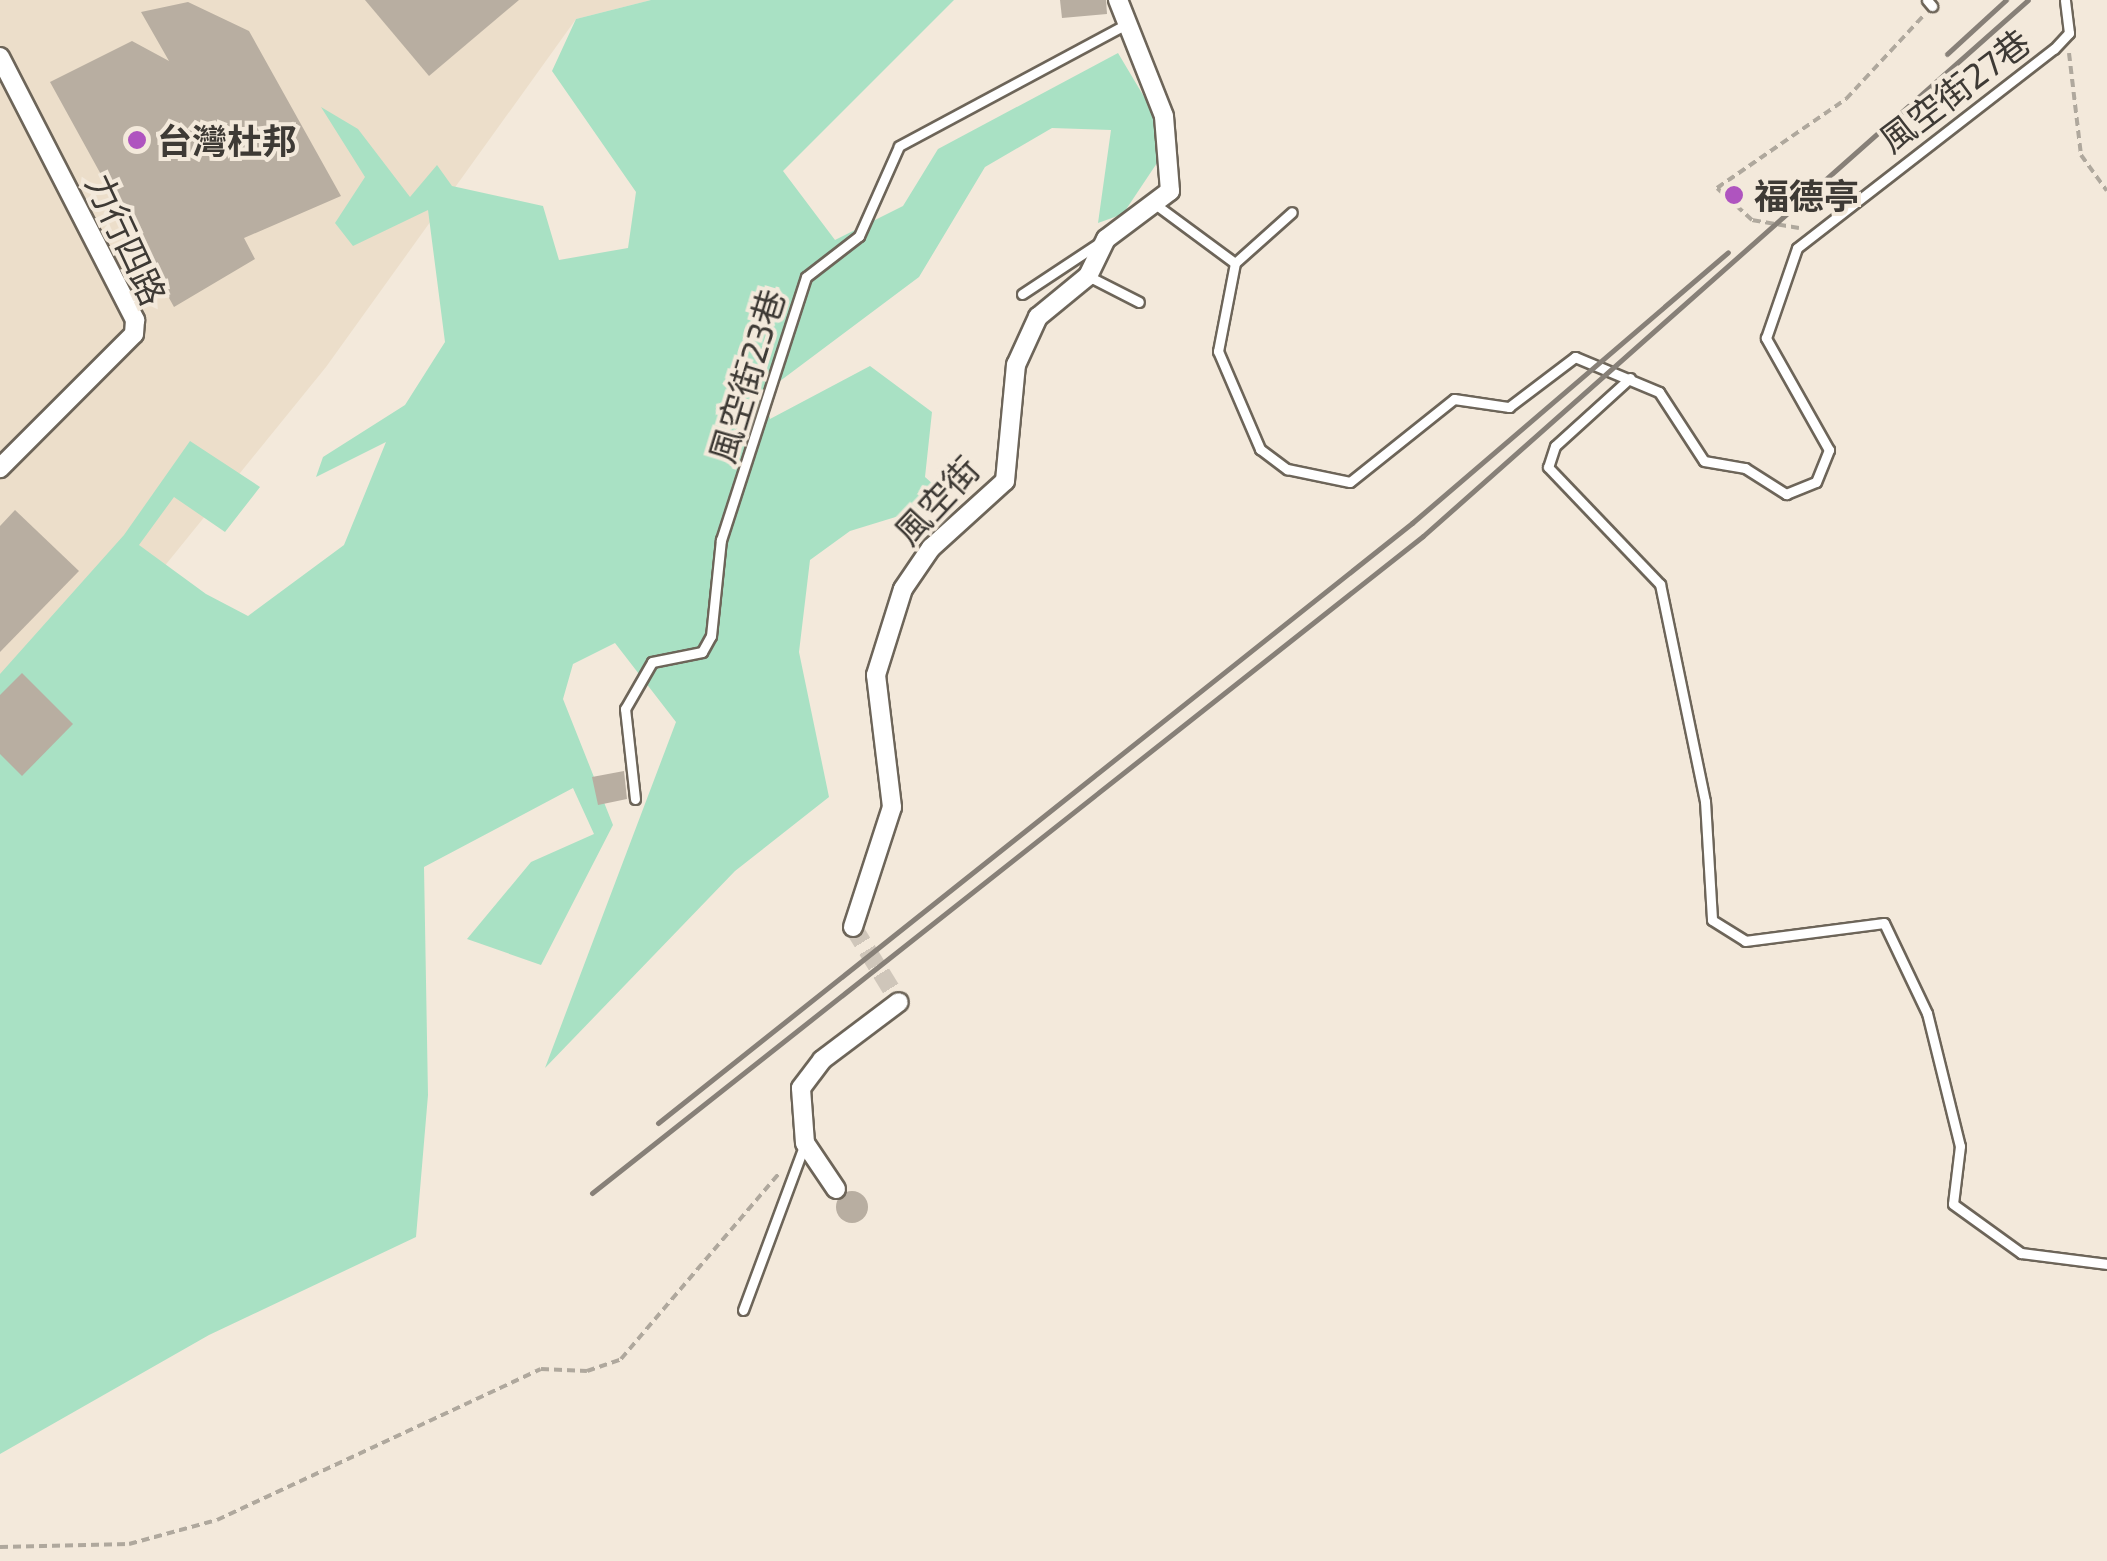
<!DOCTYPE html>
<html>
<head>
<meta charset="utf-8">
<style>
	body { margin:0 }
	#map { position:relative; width:2107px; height:1561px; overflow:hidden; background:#f3e9db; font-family:"Exo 2","Noto Sans TC",sans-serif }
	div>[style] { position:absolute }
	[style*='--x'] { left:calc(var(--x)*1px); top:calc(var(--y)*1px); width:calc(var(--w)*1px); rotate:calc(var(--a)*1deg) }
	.built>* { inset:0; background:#ecdeca }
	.green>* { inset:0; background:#a9e1c4 }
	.building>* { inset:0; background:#b8aea1 }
	.round { border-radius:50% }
	.street-tunnel>* { height:18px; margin-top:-9px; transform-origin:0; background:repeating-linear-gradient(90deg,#cfc6ba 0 18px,transparent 0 27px) }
	.path>* { height:4px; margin-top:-2px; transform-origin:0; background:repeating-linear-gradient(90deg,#afa89d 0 8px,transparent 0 13px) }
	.roads { filter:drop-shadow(2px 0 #6d6559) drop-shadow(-2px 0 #6d6559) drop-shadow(0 2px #6d6559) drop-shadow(0 -2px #6d6559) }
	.lane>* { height:9px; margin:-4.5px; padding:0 4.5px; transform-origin:4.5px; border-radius:4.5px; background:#fff }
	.street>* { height:18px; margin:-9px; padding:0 9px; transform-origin:9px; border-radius:9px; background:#fff }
	.rail>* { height:5px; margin:-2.5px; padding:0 2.5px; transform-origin:2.5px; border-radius:2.5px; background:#878078 }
	.dots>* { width:28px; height:28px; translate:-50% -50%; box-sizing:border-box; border:5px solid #f3e9db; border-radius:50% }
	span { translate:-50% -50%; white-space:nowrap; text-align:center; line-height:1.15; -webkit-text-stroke:8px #f3e9db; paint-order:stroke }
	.street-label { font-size:35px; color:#3e3a35 }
	.poi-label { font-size:35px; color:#3e3a35; font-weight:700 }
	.left { translate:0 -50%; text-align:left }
</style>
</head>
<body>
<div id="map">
	<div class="built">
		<div style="clip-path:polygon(0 0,651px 0,576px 19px,326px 367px,0 769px)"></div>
	</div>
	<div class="green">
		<div style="clip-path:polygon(651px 0,954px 0,783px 171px,835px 240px,903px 206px,938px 149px,1118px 53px,1171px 142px,1123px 214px,1098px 223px,1111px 130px,1052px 128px,985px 167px,919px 277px,764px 393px,770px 419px,870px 366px,932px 412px,925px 477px,951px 500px,850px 531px,810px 560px,799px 652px,829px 797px,735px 871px,545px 1068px,676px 722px,615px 643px,573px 664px,563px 699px,613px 825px,541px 965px,467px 939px,531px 862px,594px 834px,573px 788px,424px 867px,428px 1095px,416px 1237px,209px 1335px,0 1454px,0 674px,124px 535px,190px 441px,260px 487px,225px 532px,174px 497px,139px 545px,206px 594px,248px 616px,344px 545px,386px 442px,316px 477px,323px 457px,405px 405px,445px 342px,428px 210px,353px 246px,335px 223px,365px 177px,321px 107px,358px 129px,410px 197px,437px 165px,452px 186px,543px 206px,559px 260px,628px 248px,636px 192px,552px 71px,576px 19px)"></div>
	</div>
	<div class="building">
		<div style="clip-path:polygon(365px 0,519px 0,429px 76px)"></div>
		<div style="clip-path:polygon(1060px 0,1106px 0,1107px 14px,1062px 18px)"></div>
		<div style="clip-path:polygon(188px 2px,249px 31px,341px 196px,244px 238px,255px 259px,174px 307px,50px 82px,132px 41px,169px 61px,141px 12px)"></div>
		<div style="clip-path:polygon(15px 510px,79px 571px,0 652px,0 526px)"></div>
		<div style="clip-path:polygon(22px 673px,73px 724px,22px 776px,0 754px,0 695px)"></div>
		<div style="clip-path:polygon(624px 771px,627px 799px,598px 805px,592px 777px)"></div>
		<div class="round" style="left:836px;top:1191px;width:32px;height:32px"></div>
	</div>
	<div class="street-tunnel">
		<div style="--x:853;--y:927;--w:88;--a:58.5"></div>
	</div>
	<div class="path">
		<div style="--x:2069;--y:53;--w:103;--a:83.3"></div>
		<div style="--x:2081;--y:155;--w:44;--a:54.2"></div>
		<div style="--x:1799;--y:228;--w:48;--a:-170.3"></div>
		<div style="--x:1752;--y:220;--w:47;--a:-137.6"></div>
		<div style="--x:1717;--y:188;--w:157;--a:-34.6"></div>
		<div style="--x:1846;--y:99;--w:115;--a:-47.1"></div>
		<div style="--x:0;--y:1547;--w:129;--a:-1.3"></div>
		<div style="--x:129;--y:1544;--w:91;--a:-15.3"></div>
		<div style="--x:217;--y:1520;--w:357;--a:-25"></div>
		<div style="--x:541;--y:1369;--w:46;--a:2.5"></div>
		<div style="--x:587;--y:1371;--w:36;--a:-19"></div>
		<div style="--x:621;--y:1359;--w:245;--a:-49.6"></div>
	</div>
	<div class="roads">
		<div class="lane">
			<div style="--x:1927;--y:0;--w:8;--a:50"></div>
			<div style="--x:1159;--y:207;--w:94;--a:36.4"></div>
			<div style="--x:1235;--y:263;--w:90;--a:100.9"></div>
			<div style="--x:1218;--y:351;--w:107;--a:66.8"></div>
			<div style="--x:1260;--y:449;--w:34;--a:37"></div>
			<div style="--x:1287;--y:469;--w:64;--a:11.7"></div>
			<div style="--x:1350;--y:482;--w:133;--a:-38.6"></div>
			<div style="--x:1454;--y:399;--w:56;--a:8.3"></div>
			<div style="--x:1509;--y:407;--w:83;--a:-37.1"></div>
			<div style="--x:1575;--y:357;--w:91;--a:22.6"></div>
			<div style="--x:1659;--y:392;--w:82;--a:56.9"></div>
			<div style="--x:1704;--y:461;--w:42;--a:9.7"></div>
			<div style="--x:1745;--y:468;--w:49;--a:32.4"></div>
			<div style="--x:1786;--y:494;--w:32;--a:-22"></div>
			<div style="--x:1816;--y:482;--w:35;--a:-68"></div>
			<div style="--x:1829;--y:450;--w:129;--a:-119.4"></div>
			<div style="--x:1766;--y:338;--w:95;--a:-71"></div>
			<div style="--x:1797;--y:248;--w:325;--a:-37.8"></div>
			<div style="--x:2054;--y:49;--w:22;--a:-47"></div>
			<div style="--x:2069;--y:33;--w:33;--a:-97"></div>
			<div style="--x:1235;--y:263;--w:76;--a:-41.8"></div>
			<div style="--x:1088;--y:276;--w:57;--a:27"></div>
			<div style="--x:1022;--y:294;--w:92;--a:-33.5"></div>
			<div style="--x:1630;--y:378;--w:101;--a:137.8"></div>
			<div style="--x:1555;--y:446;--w:22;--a:108"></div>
			<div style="--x:1548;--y:467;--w:162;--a:46.3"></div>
			<div style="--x:1660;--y:584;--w:222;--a:78.3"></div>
			<div style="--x:1705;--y:801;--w:119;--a:86.6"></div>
			<div style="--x:1712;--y:920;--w:39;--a:32"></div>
			<div style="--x:1745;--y:941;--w:140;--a:-7.4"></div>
			<div style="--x:1884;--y:923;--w:100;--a:64.5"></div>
			<div style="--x:1927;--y:1013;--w:137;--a:76.1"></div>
			<div style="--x:1960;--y:1146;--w:58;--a:96.9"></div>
			<div style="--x:1953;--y:1204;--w:84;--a:35.8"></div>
			<div style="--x:2021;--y:1253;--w:87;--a:7.3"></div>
			<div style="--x:635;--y:799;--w:91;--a:-96.3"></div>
			<div style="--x:625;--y:709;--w:54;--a:-60.1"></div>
			<div style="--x:652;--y:662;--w:51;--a:-11.3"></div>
			<div style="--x:702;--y:652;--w:18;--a:-61"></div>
			<div style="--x:711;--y:636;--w:97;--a:-84.1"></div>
			<div style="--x:721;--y:540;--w:276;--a:-72.1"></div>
			<div style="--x:806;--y:277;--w:67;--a:-37.7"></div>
			<div style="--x:859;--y:236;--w:98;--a:-66"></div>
			<div style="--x:899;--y:146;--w:256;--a:-28.2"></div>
			<div style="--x:743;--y:1310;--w:175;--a:-69.6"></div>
		</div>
		<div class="street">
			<div style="--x:0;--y:57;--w:296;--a:62.8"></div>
			<div style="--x:135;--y:320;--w:14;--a:94"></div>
			<div style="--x:134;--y:334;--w:190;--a:135"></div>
			<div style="--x:853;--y:927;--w:126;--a:-72"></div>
			<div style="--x:892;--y:807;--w:133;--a:-96.9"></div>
			<div style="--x:876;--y:675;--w:90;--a:-72.6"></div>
			<div style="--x:903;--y:589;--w:50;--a:-55.7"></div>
			<div style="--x:931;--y:548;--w:100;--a:-42.2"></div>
			<div style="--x:1005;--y:481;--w:117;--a:-84.6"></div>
			<div style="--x:1016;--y:365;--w:53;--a:-65.4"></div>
			<div style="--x:1038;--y:317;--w:65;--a:-39.4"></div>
			<div style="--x:1088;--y:276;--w:41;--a:-64.1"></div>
			<div style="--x:1106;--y:239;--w:80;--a:-36.9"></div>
			<div style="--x:1170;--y:191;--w:75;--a:-94.6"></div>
			<div style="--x:1164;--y:116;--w:125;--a:-111.6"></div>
			<div style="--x:836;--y:1189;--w:55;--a:-124"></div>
			<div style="--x:805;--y:1143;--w:55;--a:-94.2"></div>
			<div style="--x:801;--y:1088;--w:35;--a:-53"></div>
			<div style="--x:822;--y:1060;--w:96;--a:-37"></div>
		</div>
	</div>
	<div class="rail">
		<div style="--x:1947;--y:54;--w:80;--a:-42.5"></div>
		<div style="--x:658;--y:1123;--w:964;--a:-38.51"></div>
		<div style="--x:1412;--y:523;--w:416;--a:-40.6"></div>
		<div style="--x:592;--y:1193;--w:1059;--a:-38.33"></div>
		<div style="--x:1423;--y:536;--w:808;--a:-41.54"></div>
	</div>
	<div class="dots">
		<div style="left:137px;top:140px;background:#af54bf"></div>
		<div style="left:1734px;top:195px;background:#af54bf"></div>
	</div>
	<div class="street-label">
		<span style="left:1954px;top:90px;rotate:-37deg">風空街27巷</span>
		<span style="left:127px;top:239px;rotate:65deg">力行四路</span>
		<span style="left:746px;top:376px;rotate:-73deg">風空街23巷</span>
		<span style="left:936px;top:500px;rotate:-47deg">風空街</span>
	</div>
	<div class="poi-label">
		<span class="left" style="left:157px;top:140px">台灣杜邦</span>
		<span class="left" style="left:1754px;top:195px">福德亭</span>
	</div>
</div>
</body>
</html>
